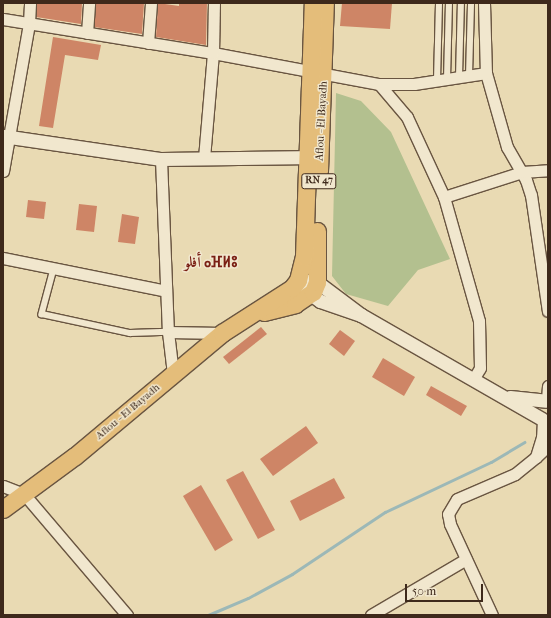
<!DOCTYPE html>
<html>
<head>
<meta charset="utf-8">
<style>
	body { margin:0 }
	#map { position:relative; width:551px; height:618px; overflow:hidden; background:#e9dab3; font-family:"IM FELL French Canon",Amiri,"Noto Sans Tifinagh",serif }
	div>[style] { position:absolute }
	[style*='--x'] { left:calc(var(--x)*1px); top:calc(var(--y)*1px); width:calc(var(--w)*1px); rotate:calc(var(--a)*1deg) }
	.green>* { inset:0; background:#b3c08f }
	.stream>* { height:3px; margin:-1.5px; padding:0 1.5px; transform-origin:1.5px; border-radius:1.5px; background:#9cb8b7 }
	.building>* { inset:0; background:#ce8566 }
	.roads { filter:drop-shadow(1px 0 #695541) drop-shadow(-1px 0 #695541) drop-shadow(0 1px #695541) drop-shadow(0 -1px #695541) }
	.service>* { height:5.5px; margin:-2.75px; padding:0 2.75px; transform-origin:2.75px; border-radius:2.75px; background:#f1e7ce }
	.minor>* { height:11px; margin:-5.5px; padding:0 5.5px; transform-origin:5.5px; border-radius:5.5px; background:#f1e7ce }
	.tertiary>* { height:13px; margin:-6.5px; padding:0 6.5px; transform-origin:6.5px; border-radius:6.5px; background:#f1e7ce }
	.primary>* { height:17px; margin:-8.5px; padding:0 8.5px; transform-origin:8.5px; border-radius:8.5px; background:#e4bd7a }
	span { translate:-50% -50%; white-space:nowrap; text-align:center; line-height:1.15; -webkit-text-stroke:3px #f1e7ce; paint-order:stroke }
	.shield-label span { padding:1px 3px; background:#f1e7ce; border:1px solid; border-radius:3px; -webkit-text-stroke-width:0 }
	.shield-label { font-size:10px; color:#3e291b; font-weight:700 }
	.street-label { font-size:11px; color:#3e291b }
	.district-label { font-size:15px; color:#7a1f14; font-weight:700 }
	.frame { position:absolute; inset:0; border:4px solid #3e291b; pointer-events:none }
	.scale { position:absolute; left:405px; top:584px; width:78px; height:18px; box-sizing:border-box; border:2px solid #3e291b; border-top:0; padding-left:5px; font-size:12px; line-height:14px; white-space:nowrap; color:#3e291b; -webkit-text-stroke:3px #f1e7ce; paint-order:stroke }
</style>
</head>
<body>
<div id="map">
	<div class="green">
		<div style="clip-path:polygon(336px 93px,361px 101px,391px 132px,450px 259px,418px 270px,388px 306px,346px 294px,332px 276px)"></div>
	</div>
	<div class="stream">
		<div style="--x:208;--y:615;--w:43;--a:-23"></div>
		<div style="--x:248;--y:598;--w:50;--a:-28.6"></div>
		<div style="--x:292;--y:574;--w:112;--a:-33.7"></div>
		<div style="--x:385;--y:512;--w:117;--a:-25.3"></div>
		<div style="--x:491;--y:462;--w:39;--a:-31"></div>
	</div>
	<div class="building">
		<div style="clip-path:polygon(37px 3px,82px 3px,81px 24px,36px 17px)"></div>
		<div style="clip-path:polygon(96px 3px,144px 3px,142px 34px,94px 27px)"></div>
		<div style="clip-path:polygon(158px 3px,179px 6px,179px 3px,207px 3px,206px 45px,156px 37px)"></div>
		<div style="clip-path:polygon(342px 3px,392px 3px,390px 29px,340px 26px)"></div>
		<div style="clip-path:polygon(53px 37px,101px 45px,98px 60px,65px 55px,53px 128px,39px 126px)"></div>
		<div style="clip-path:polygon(28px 200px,46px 202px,44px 219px,26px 217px)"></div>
		<div style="clip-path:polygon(79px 204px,97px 206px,94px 232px,76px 230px)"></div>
		<div style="clip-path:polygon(122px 214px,139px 217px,135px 244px,118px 242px)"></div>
		<div style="clip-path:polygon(261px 327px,267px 334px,229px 364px,223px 357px)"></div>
		<div style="clip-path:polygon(340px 330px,355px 341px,344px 356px,329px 344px)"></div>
		<div style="clip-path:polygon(383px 358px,415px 377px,404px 396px,372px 377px)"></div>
		<div style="clip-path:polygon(431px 386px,467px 406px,461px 416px,426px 395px)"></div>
		<div style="clip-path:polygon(306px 426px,318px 443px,273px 476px,260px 459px)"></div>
		<div style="clip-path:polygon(243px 471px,275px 530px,258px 539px,226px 480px)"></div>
		<div style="clip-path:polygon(334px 478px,345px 498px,300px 521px,290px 501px)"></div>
		<div style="clip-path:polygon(201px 485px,233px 540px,215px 551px,183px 496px)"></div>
	</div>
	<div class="roads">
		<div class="service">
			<div style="--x:469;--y:76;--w:73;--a:-88.4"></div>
			<div style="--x:459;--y:77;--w:74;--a:-88.5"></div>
			<div style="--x:447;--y:79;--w:76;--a:-88.5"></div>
			<div style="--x:437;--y:80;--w:77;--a:-88.5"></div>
			<div style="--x:54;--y:269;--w:47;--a:104.9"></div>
			<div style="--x:42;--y:314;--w:90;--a:12.2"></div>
			<div style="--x:130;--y:333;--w:38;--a:-2"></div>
		</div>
		<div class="minor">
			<div style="--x:484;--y:3;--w:70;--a:88.4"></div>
			<div style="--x:486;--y:73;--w:77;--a:74.2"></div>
			<div style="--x:507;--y:147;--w:38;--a:60"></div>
			<div style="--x:526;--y:180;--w:16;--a:72"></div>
			<div style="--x:531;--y:195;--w:117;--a:81.7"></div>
			<div style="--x:3;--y:19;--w:213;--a:9.2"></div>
			<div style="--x:213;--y:53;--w:169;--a:10.6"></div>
			<div style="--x:379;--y:84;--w:35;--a:0"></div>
			<div style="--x:414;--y:84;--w:73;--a:-8.7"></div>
			<div style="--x:87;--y:33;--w:30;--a:-86"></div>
			<div style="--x:148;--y:43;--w:40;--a:-85.7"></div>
			<div style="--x:379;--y:84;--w:43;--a:49.7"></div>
			<div style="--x:407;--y:117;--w:88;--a:65.2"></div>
			<div style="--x:444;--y:197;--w:129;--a:74.2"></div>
			<div style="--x:479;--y:321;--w:47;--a:88.8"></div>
			<div style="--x:480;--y:368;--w:12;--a:121"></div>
			<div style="--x:204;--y:158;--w:105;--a:-85.1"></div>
			<div style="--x:213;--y:53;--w:50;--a:-88.9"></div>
			<div style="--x:161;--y:159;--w:173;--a:87.7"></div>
			<div style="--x:168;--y:332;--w:54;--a:1.1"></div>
			<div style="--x:3;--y:171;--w:150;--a:-80"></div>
			<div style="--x:29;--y:23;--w:20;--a:-87"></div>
			<div style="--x:444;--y:197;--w:82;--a:-17.8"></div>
			<div style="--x:522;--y:172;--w:26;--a:-4"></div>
			<div style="--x:3;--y:258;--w:166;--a:11.4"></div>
			<div style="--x:168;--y:332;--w:42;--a:83.2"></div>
			<div style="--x:547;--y:400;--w:14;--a:-86"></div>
			<div style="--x:543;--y:420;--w:17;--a:93"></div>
			<div style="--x:542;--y:437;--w:21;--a:107"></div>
			<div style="--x:536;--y:457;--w:16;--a:-43"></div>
			<div style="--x:3;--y:486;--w:22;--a:21"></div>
			<div style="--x:24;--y:494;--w:159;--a:49.6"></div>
			<div style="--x:371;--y:615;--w:110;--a:-30.5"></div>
			<div style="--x:492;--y:615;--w:100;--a:-114.8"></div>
			<div style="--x:450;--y:524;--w:10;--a:-101"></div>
			<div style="--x:448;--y:514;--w:17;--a:-59"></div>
			<div style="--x:457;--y:499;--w:63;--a:-23.3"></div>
			<div style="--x:515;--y:474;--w:27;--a:-39"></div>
		</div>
		<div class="tertiary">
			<div style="--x:3;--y:136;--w:160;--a:8.3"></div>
			<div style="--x:161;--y:159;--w:155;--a:-0.7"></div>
			<div style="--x:361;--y:315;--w:43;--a:-161.1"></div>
			<div style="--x:320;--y:301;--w:17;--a:-144"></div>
			<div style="--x:306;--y:291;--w:14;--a:-126"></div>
			<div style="--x:298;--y:280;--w:19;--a:6"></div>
			<div style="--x:317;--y:282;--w:55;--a:36.9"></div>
			<div style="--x:361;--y:315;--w:209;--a:29.9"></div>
			<div style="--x:510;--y:397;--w:36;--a:6"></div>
		</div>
		<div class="primary">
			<div style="--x:319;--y:171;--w:168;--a:-88"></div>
			<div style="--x:264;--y:312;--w:32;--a:-14"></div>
			<div style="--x:295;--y:304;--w:22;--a:-34"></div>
			<div style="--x:313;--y:292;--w:11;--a:-68"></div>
			<div style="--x:317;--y:282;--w:51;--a:-90"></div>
			<div style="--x:3;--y:509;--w:89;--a:-36.4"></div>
			<div style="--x:75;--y:456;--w:192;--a:-39.9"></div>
			<div style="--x:222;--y:333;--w:83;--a:-32.7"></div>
			<div style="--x:292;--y:288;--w:10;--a:-53"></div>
			<div style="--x:298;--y:280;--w:25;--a:-76"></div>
			<div style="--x:304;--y:256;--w:253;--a:-88"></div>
		</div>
	</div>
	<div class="shield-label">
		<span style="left:319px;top:181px">RN 47</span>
	</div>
	<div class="street-label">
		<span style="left:322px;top:121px;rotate:-87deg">Aflou - El Bayadh</span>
		<span style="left:128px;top:412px;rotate:-40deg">Aflou - El Bayadh</span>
	</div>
	<div class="district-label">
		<span style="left:211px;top:263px">أفلو ⴰⴼⵍⵓ</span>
	</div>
	<div class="frame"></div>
	<div class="scale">50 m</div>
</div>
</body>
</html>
